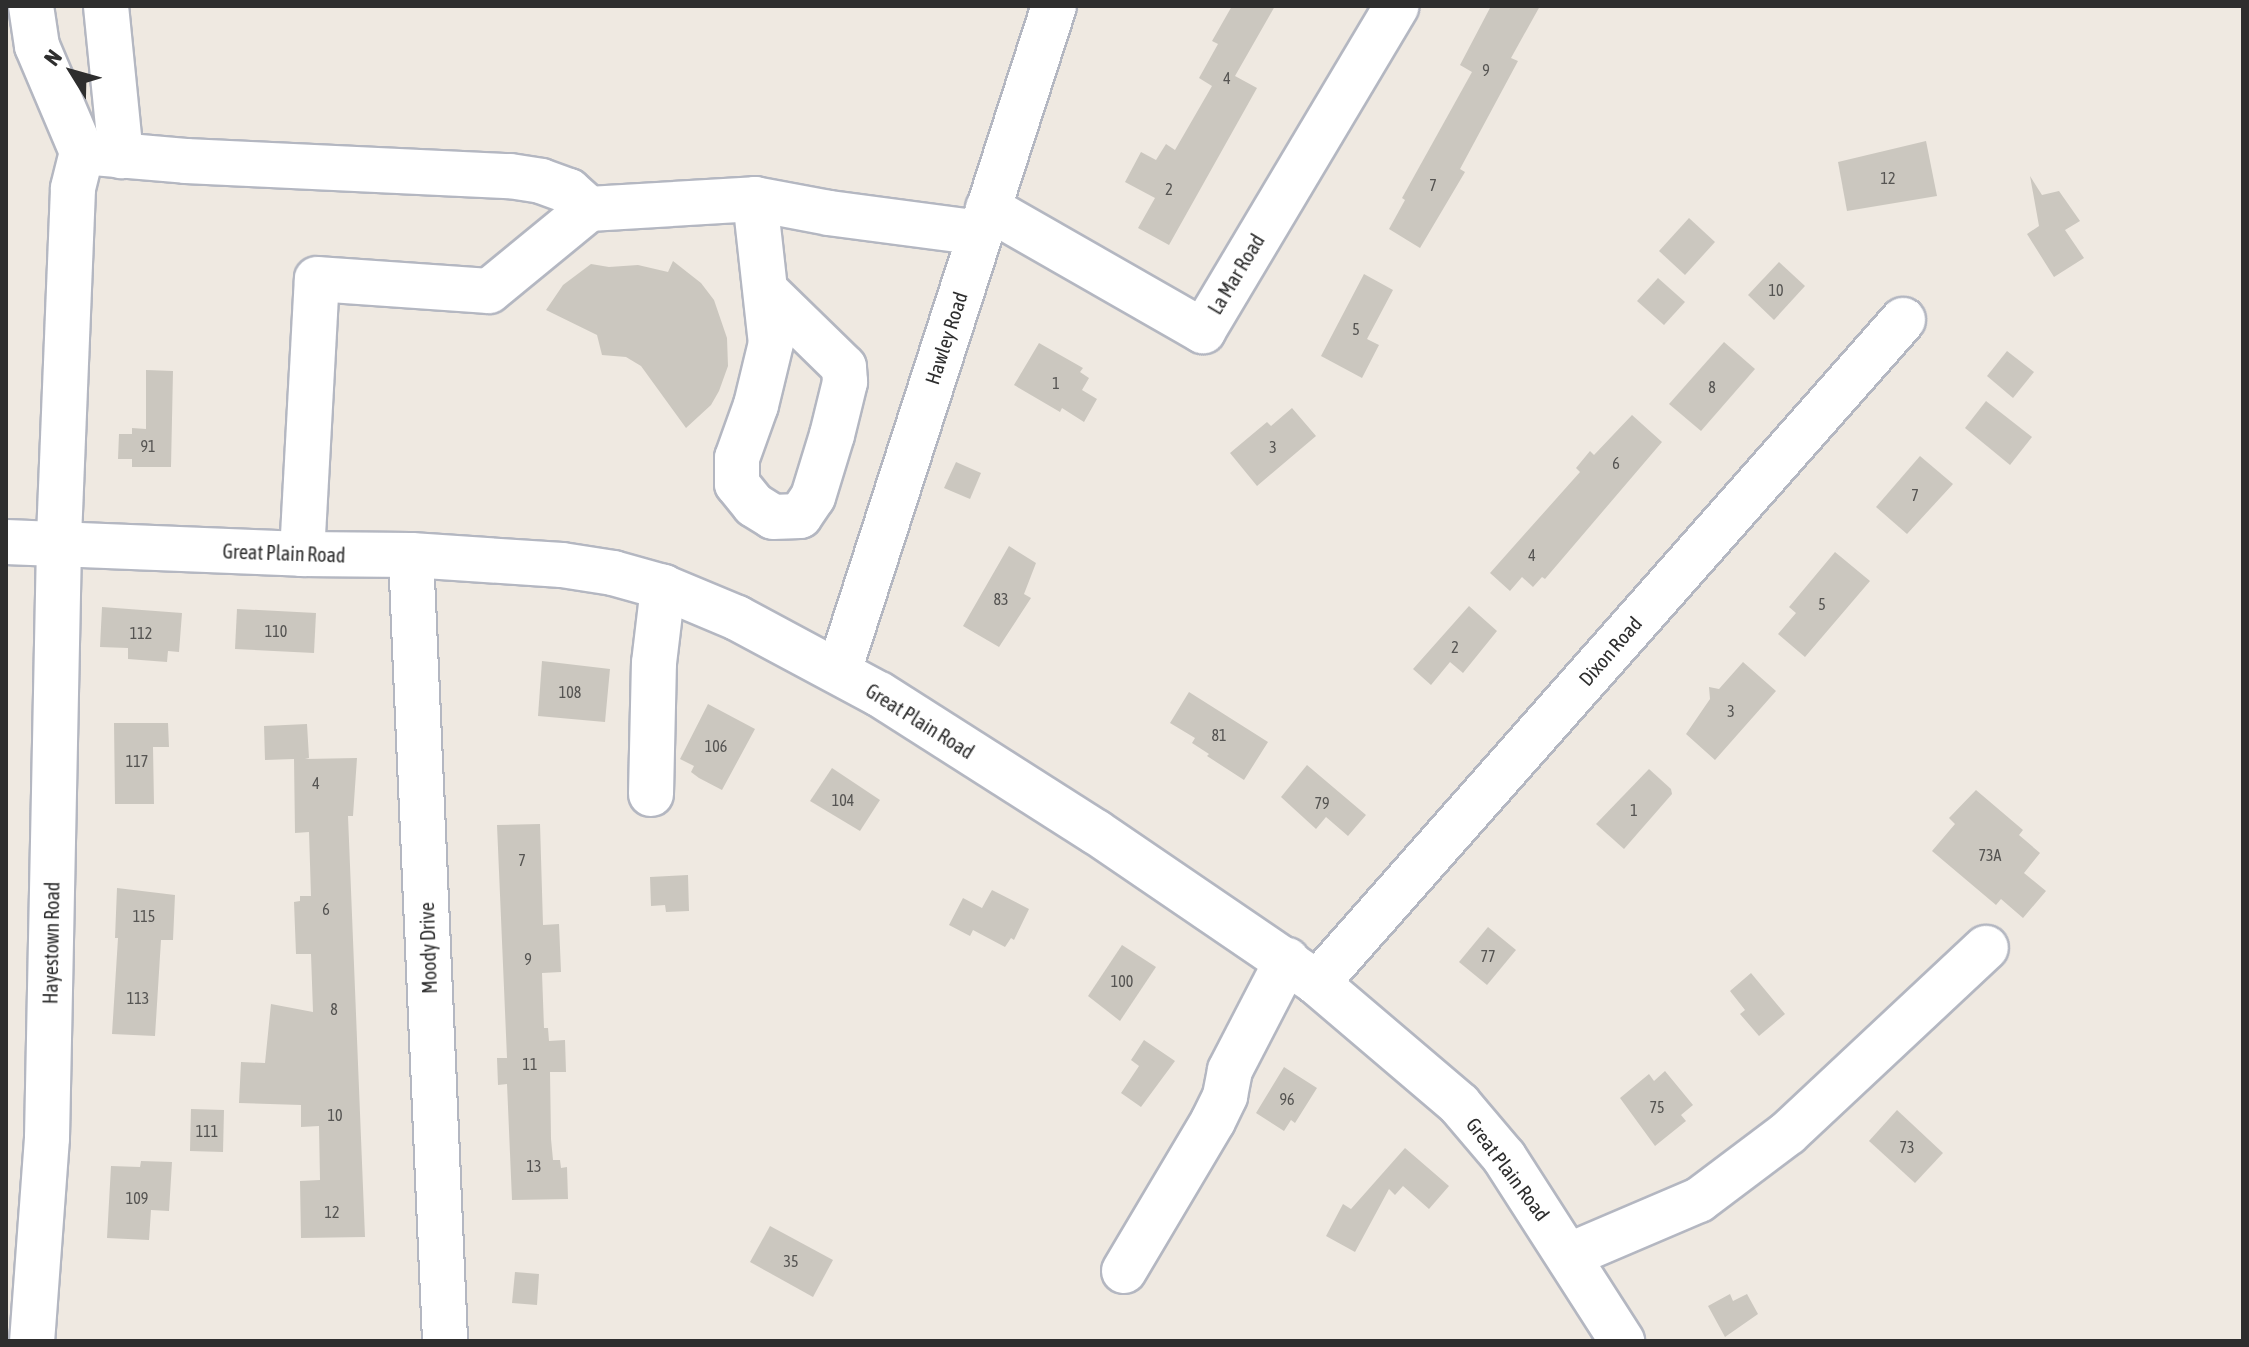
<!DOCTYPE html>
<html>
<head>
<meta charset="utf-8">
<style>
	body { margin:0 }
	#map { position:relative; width:2249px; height:1347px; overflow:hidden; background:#efe9e1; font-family:"Asap Condensed",sans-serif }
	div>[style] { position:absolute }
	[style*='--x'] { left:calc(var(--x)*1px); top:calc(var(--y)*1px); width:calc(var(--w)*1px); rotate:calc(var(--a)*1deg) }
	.building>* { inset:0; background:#cbc7bf }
	.roads { filter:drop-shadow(2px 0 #b4b7c1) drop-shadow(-2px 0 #b4b7c1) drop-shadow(0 2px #b4b7c1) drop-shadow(0 -2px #b4b7c1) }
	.minor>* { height:44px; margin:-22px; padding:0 22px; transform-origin:22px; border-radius:22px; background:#fff }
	span { translate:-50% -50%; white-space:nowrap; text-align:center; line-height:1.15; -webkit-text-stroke:8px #fff; paint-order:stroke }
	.number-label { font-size:16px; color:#555452 }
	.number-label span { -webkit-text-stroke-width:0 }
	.street-label { font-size:20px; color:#2e2e2e }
	.frame { position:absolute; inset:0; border:8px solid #2e2e2e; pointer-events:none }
	.north { position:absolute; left:32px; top:32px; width:80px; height:80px; -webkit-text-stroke:6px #fff; paint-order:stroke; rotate:307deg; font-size:22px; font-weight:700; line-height:32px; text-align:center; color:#2e2e2e }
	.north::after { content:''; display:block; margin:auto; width:28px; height:36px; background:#2e2e2e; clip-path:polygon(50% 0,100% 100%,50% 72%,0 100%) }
</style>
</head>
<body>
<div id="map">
	<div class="building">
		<div style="clip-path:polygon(1232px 6px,1275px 6px,1235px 76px,1257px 88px,1169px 245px,1138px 228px,1155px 198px,1125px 182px,1141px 152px,1156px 160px,1166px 144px,1175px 150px,1212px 86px,1199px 78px,1218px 44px,1212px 41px)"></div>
		<div style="clip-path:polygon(1491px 6px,1540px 6px,1511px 58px,1518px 61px,1460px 169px,1465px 172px,1420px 248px,1389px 229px,1405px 200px,1402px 198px,1472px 72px,1460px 65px)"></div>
		<div style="clip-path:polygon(1926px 141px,1937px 196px,1847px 211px,1838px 162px)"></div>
		<div style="clip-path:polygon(2030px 176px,2042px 195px,2059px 191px,2080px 221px,2065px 230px,2084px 258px,2054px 277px,2027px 234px,2039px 226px)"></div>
		<div style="clip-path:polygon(1689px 218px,1715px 242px,1685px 275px,1659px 251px)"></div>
		<div style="clip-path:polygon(673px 261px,701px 283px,714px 300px,727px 338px,728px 366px,719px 391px,711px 405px,686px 428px,641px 366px,626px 357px,602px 355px,597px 335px,546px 310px,563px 285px,591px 264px,609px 267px,638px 265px,668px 272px)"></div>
		<div style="clip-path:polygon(1779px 262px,1805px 286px,1774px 320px,1748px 295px)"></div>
		<div style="clip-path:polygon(1364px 274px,1393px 290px,1367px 339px,1379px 345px,1362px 378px,1321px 356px)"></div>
		<div style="clip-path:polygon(1658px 278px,1685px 302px,1664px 325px,1637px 301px)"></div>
		<div style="clip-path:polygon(1724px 342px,1755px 369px,1701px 431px,1669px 404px)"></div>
		<div style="clip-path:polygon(1039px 343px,1083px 368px,1080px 372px,1089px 378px,1082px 390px,1097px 399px,1084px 422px,1062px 408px,1060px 412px,1014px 385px)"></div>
		<div style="clip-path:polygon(2007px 351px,2034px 372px,2013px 398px,1987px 376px)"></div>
		<div style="clip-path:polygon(146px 370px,173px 371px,171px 467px,132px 467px,132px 459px,118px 459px,119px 434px,132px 434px,132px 428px,146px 429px)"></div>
		<div style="clip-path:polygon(1986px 401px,2032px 437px,2010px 465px,1965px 428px)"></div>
		<div style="clip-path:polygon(1292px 408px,1316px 436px,1257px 486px,1230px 453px,1267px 422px,1271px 426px)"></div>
		<div style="clip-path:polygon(1632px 415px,1662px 442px,1545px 579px,1542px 577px,1533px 587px,1522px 577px,1510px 591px,1490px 573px,1572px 481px,1580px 472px,1576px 468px,1590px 451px,1594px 455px)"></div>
		<div style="clip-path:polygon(1920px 456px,1953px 484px,1907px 534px,1876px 507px)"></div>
		<div style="clip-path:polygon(956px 462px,981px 473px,970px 499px,944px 488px)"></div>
		<div style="clip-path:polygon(1009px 546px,1036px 563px,1024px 594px,1031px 598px,999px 647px,963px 626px)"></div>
		<div style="clip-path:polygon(1835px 552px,1870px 581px,1805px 657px,1778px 634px,1796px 613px,1789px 607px)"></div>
		<div style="clip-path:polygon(1469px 606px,1497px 631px,1463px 673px,1450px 662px,1431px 685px,1413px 669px)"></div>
		<div style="clip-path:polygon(102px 607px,182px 613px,179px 652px,168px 651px,167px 662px,128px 659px,128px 648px,100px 647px)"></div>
		<div style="clip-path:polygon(237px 609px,316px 613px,314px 653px,235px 649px)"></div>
		<div style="clip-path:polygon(542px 661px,610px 669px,605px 722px,538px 716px)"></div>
		<div style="clip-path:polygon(1743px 662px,1776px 691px,1715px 760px,1686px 734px,1710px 699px,1709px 687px,1719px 689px)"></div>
		<div style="clip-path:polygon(1189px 692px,1268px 742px,1244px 780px,1207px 756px,1209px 754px,1192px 743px,1195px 738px,1170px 723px)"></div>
		<div style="clip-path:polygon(708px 704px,755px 729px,722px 790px,699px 778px,691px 772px,694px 766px,680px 759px)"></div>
		<div style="clip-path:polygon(114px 723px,168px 723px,169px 747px,153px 747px,154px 804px,115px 804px)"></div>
		<div style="clip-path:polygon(307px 724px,309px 758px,305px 759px,357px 758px,353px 816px,348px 816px,365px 1237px,301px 1238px,300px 1181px,320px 1180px,319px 1126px,301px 1127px,301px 1105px,239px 1103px,241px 1062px,265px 1063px,271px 1004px,313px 1012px,311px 954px,296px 954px,294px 902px,300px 901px,300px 896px,311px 896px,309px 832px,295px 833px,294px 759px,265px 760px,264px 726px)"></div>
		<div style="clip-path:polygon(1307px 765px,1366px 815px,1348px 836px,1326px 817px,1316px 829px,1281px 797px)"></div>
		<div style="clip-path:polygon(832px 768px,880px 800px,860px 831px,810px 801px)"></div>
		<div style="clip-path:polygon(1649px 769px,1671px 789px,1672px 794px,1624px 849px,1596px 824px)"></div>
		<div style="clip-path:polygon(1976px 790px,2023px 830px,2019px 835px,2040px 853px,2024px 873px,2046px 891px,2023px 918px,2001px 899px,1996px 905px,1932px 851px,1955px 824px,1949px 818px)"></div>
		<div style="clip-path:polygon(540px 824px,543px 925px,559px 924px,561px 972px,542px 973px,544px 1028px,548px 1028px,549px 1041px,565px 1040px,566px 1072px,550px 1072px,551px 1139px,553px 1160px,560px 1160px,561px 1168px,567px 1167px,568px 1199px,512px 1200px,507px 1084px,498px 1085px,497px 1058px,507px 1058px,497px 825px)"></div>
		<div style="clip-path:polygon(688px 875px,689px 911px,666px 912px,665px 905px,651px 906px,650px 877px)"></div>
		<div style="clip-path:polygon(117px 888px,175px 895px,173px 940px,161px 940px,155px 1036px,112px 1034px,118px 938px,115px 938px)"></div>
		<div style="clip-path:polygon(992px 890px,1029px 909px,1014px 940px,1011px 938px,1005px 947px,973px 930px,970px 936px,949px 925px,963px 898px,982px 908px)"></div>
		<div style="clip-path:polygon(1488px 927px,1516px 950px,1487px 985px,1459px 962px)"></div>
		<div style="clip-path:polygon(1122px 945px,1156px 967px,1120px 1021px,1088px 996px)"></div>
		<div style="clip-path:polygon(1751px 973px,1785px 1014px,1759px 1036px,1740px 1014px,1745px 1010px,1730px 991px)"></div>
		<div style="clip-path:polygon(1144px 1040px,1175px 1061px,1141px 1107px,1121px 1093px,1139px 1066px,1131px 1060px)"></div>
		<div style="clip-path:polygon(1284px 1067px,1317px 1088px,1295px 1123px,1291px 1120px,1284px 1131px,1256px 1113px)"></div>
		<div style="clip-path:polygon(1665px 1071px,1693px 1105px,1681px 1115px,1686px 1121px,1655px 1146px,1620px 1098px,1649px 1074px,1654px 1081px)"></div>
		<div style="clip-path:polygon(191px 1109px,224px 1110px,223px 1152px,190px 1151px)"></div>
		<div style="clip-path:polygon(1897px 1110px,1943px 1153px,1915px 1183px,1869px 1141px)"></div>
		<div style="clip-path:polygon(1405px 1148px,1449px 1186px,1429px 1209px,1403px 1186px,1395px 1195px,1389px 1189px,1355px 1252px,1326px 1236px,1343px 1204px,1351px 1209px)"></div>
		<div style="clip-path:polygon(141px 1161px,172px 1162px,169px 1211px,151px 1210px,149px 1240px,107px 1238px,111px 1166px,140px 1167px)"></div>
		<div style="clip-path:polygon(770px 1226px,833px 1260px,813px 1297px,750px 1262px)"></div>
		<div style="clip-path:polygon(515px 1272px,539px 1274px,537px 1305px,512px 1303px)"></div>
		<div style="clip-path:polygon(1730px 1294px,1733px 1301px,1747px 1294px,1758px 1314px,1725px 1337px,1708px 1306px)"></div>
	</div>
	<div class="roads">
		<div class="minor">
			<div style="--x:31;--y:6;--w:40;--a:81.5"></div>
			<div style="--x:37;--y:46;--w:115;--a:67"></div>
			<div style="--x:82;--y:152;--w:38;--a:104"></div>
			<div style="--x:73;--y:189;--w:356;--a:92.3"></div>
			<div style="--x:59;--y:545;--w:593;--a:91.16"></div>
			<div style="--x:47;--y:1138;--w:204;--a:94.2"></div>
			<div style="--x:106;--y:6;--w:151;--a:84.3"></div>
			<div style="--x:82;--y:152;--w:104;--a:4.9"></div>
			<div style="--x:186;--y:161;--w:324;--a:2.7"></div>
			<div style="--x:510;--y:176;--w:31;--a:9"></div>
			<div style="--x:541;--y:181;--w:30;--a:20"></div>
			<div style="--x:569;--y:191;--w:27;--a:42"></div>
			<div style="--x:589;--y:209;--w:166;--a:-3.4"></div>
			<div style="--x:755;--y:199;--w:75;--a:10.7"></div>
			<div style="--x:829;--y:213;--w:152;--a:7.5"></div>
			<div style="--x:755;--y:199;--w:145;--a:83.7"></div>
			<div style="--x:771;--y:343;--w:64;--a:103.6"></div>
			<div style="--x:756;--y:405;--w:56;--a:109.7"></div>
			<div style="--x:737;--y:458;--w:26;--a:90"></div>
			<div style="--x:737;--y:484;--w:27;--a:51"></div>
			<div style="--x:754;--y:505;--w:22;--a:32"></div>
			<div style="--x:773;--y:517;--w:27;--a:-2"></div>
			<div style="--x:800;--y:516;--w:23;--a:-56"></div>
			<div style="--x:813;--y:497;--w:65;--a:-73"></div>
			<div style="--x:832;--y:435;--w:55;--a:-76.2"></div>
			<div style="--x:845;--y:382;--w:15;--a:-94"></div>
			<div style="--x:844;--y:367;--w:109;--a:-135.7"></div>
			<div style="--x:988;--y:208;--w:248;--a:29.8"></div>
			<div style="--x:1203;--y:331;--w:378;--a:-59.2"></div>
			<div style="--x:6;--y:542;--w:296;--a:2.3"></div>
			<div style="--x:302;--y:554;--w:109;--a:0.5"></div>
			<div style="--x:411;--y:555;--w:151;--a:3.8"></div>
			<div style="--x:562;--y:565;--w:52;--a:8.9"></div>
			<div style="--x:613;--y:573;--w:52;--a:15.6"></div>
			<div style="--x:663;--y:587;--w:80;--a:22.7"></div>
			<div style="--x:737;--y:618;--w:161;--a:28.2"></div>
			<div style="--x:879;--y:694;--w:257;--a:32.5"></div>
			<div style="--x:1096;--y:832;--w:268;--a:34.3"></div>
			<div style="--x:1317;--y:983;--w:187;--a:40.4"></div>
			<div style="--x:1459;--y:1104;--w:70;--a:49.7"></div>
			<div style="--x:1504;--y:1157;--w:219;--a:57.3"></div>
			<div style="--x:302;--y:554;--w:275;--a:-86.9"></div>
			<div style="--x:317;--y:279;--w:172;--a:4"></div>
			<div style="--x:489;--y:291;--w:129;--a:-39.4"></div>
			<div style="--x:411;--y:555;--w:787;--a:87.52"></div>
			<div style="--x:839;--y:671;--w:699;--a:-72.08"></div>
			<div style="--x:651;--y:794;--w:131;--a:-88.7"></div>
			<div style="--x:654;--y:663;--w:77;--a:-83.2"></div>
			<div style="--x:1317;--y:983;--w:885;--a:-48.53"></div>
			<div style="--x:1570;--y:1255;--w:140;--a:-23.1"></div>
			<div style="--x:1699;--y:1200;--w:111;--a:-37"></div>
			<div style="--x:1788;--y:1133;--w:271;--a:-43.1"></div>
			<div style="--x:1124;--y:1271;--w:174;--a:-59.3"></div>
			<div style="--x:1213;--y:1121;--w:28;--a:-64"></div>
			<div style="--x:1225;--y:1096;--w:26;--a:-79"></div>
			<div style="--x:1230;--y:1070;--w:124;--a:-62.6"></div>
		</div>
	</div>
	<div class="number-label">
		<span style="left:1486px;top:70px">9</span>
		<span style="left:1227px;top:78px">4</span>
		<span style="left:1888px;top:178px">12</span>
		<span style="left:1433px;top:185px">7</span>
		<span style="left:1169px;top:189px">2</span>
		<span style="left:1776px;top:290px">10</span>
		<span style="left:1356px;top:329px">5</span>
		<span style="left:1056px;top:383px">1</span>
		<span style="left:1712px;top:387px">8</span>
		<span style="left:148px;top:446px">91</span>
		<span style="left:1273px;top:447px">3</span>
		<span style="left:1616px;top:463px">6</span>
		<span style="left:1915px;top:495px">7</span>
		<span style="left:1532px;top:555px">4</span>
		<span style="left:1001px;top:599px">83</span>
		<span style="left:1822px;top:604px">5</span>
		<span style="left:276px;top:631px">110</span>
		<span style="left:141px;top:633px">112</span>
		<span style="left:1455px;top:647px">2</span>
		<span style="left:570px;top:692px">108</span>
		<span style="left:1731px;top:711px">3</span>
		<span style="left:1219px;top:735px">81</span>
		<span style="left:716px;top:746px">106</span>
		<span style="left:137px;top:761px">117</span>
		<span style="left:316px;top:783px">4</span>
		<span style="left:843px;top:800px">104</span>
		<span style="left:1322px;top:803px">79</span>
		<span style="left:1634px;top:810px">1</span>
		<span style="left:1990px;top:855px">73A</span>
		<span style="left:522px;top:860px">7</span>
		<span style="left:326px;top:909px">6</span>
		<span style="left:144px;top:916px">115</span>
		<span style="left:1488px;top:956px">77</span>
		<span style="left:528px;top:959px">9</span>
		<span style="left:1122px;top:981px">100</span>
		<span style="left:138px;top:998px">113</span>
		<span style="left:334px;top:1009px">8</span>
		<span style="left:530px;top:1064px">11</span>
		<span style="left:1287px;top:1099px">96</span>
		<span style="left:1657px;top:1107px">75</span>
		<span style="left:335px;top:1115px">10</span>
		<span style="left:207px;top:1131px">111</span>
		<span style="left:1907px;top:1147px">73</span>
		<span style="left:534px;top:1166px">13</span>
		<span style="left:137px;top:1198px">109</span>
		<span style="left:332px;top:1212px">12</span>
		<span style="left:791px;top:1261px">35</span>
	</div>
	<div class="street-label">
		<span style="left:1236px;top:274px;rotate:-59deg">La Mar Road</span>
		<span style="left:946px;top:338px;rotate:-72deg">Hawley Road</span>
		<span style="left:284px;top:553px;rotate:2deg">Great Plain Road</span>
		<span style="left:1610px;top:651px;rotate:-49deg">Dixon Road</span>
		<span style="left:920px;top:721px;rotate:32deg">Great Plain Road</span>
		<span style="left:51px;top:943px;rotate:-89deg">Hayestown Road</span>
		<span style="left:428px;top:948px;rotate:-92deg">Moody Drive</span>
		<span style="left:1508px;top:1169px;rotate:53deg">Great Plain Road</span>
	</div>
	<div class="frame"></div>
	<div class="north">N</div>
</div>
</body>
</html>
